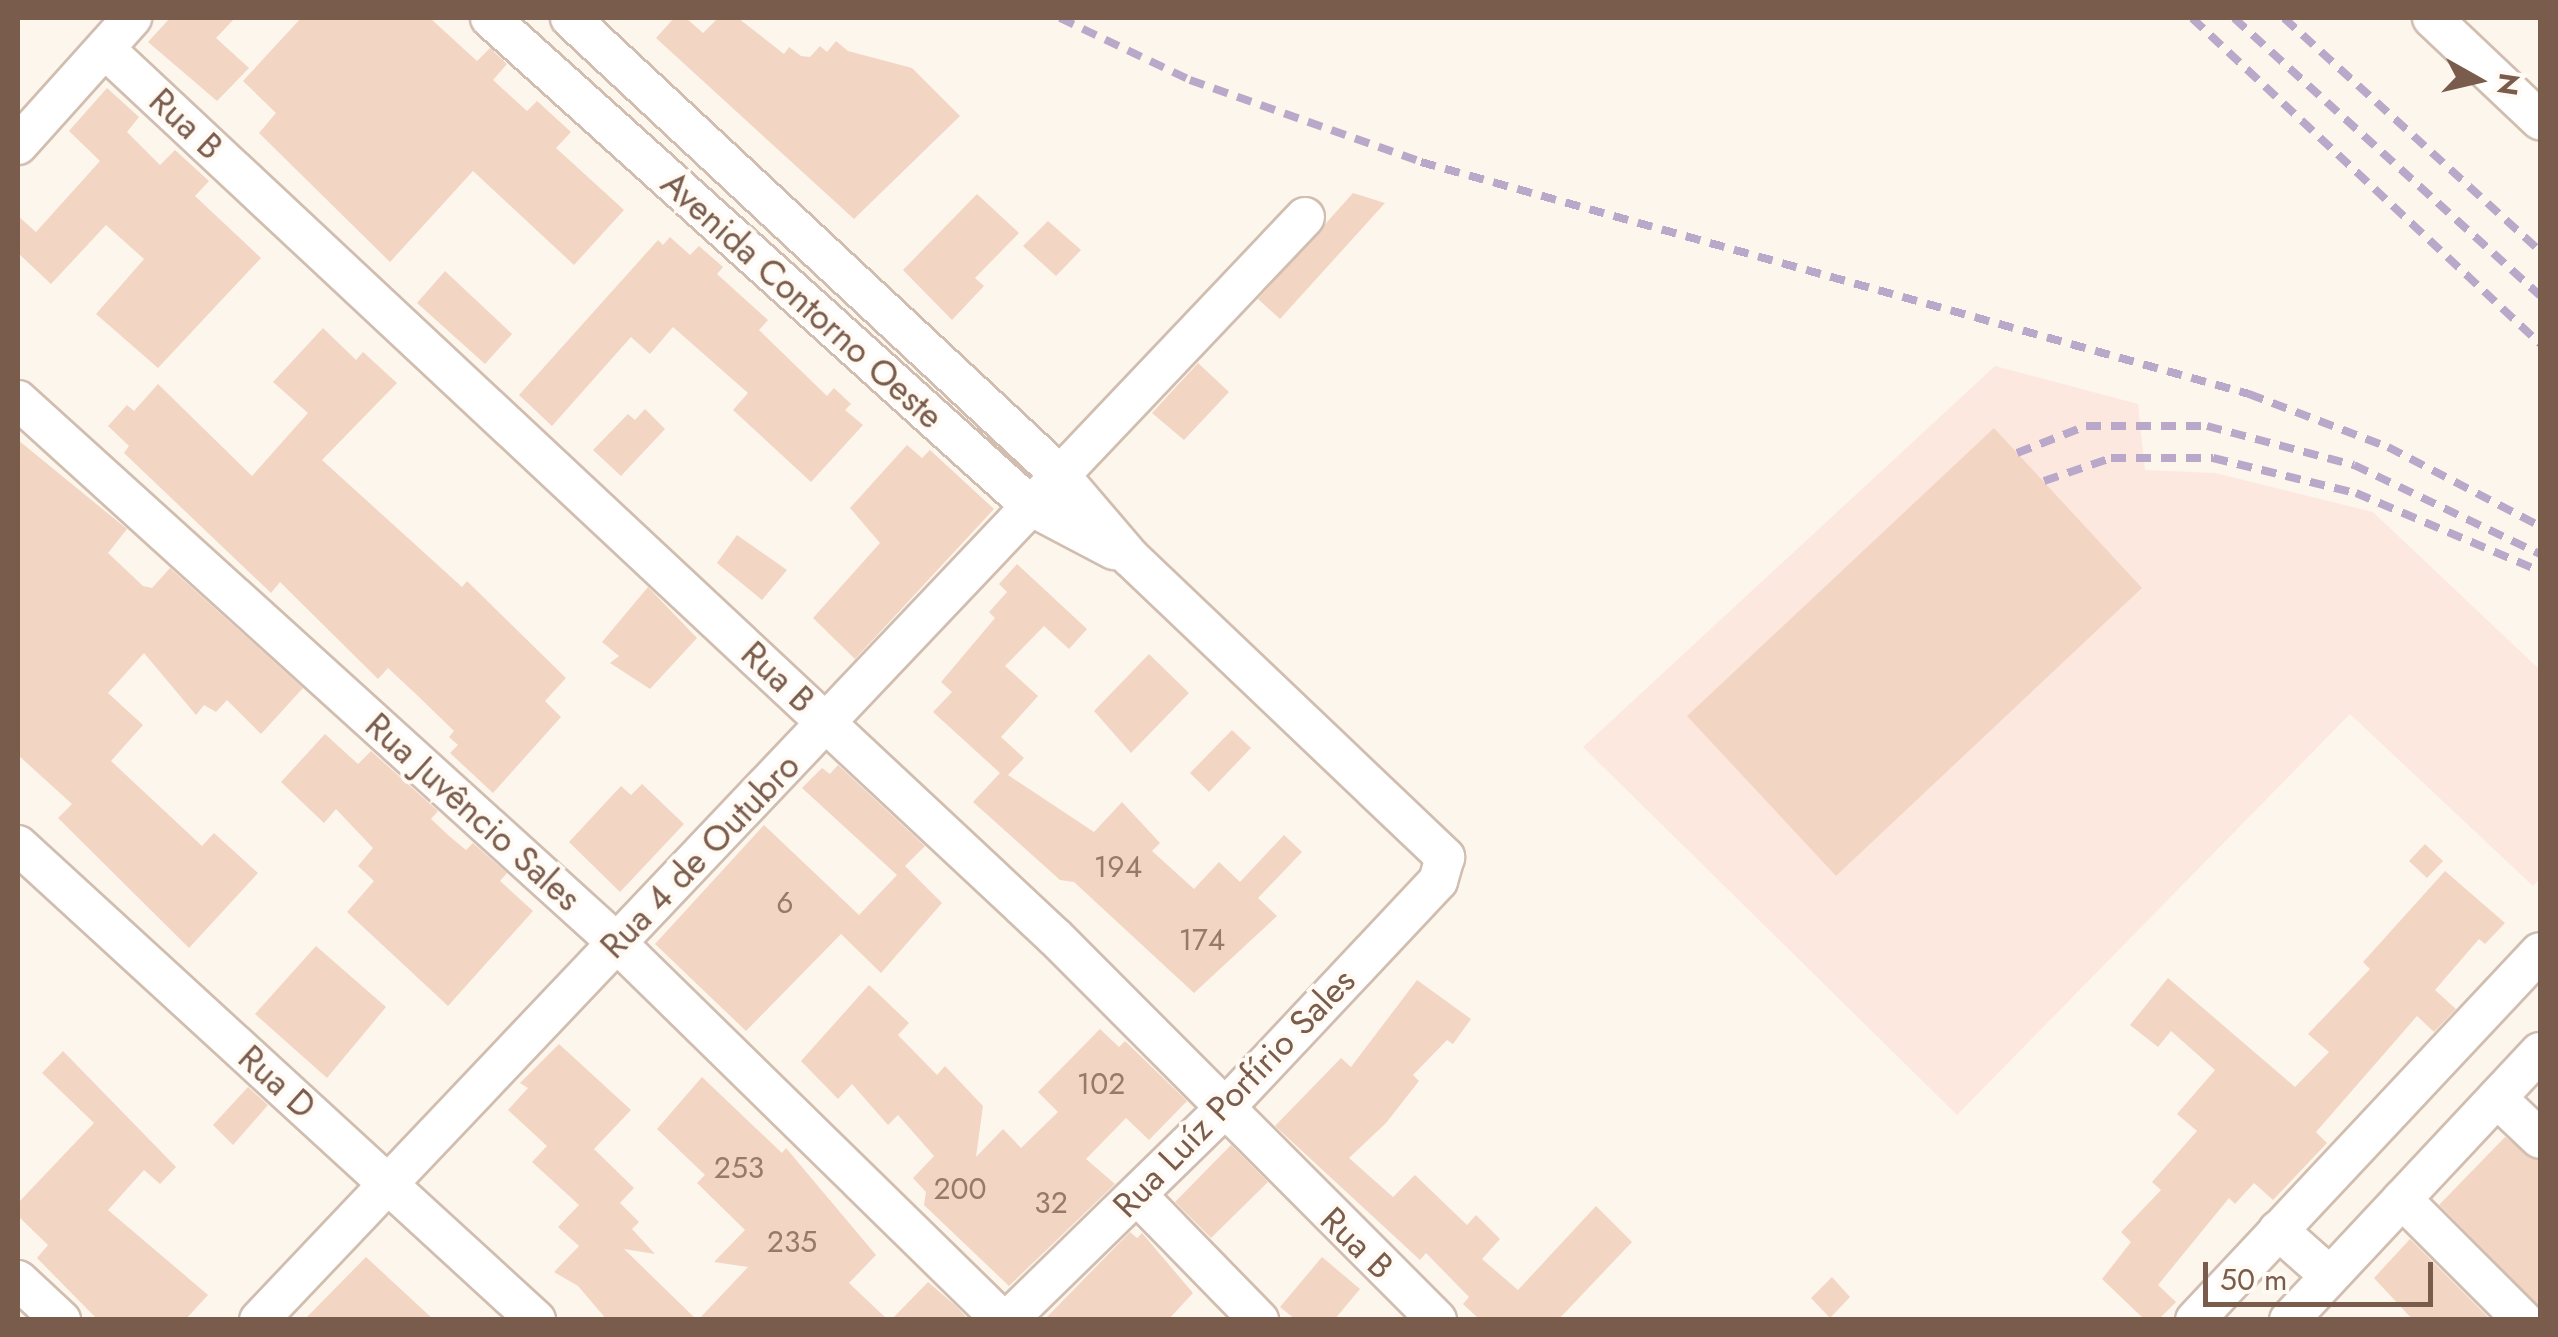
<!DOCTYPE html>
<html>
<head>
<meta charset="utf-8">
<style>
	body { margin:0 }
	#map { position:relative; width:2558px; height:1337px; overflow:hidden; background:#fdf6ec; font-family:Jost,sans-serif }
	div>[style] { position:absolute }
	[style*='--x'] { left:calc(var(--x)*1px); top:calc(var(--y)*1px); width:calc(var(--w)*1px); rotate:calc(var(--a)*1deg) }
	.commercial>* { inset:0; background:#fde8e0 }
	.building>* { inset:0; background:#f3d5c3 }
	.roads { filter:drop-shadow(2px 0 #d1beb0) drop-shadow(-2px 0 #d1beb0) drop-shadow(0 2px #d1beb0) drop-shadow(0 -2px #d1beb0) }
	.minor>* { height:38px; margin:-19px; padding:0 19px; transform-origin:19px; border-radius:19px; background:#fff }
	.rail>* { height:8px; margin-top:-4px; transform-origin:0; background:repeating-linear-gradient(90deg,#b9a8c9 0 15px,transparent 0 25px) }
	span { translate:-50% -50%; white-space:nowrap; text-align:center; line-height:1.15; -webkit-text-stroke:8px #fffaf3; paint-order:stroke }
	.number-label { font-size:30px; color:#987a6a }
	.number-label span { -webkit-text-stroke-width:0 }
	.street-label { font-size:35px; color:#7a5c4d }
	.frame { position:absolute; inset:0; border:20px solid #7a5c4d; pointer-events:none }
	.north { position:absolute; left:2428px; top:30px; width:100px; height:100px; -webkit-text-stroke:8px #fffaf3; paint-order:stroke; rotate:98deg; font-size:28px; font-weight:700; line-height:40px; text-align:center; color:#7a5c4d }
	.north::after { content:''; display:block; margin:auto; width:35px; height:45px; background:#7a5c4d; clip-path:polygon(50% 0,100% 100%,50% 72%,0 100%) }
	.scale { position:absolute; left:2203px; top:1262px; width:230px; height:45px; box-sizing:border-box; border:5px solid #7a5c4d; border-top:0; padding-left:12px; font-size:30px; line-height:35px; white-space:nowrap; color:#7a5c4d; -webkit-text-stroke:8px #fffaf3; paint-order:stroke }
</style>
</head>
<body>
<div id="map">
	<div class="commercial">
		<div style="clip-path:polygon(1995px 366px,2138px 404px,2145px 470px,2215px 473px,2373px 512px,2540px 670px,2540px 878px,2533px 886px,2350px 714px,1957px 1115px,1583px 747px)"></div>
	</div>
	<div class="building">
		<div style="clip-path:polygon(170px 18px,235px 18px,216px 38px,249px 68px,217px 101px,148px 42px)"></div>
		<div style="clip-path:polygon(301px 18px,430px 18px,477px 61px,490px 48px,507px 64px,493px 80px,527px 111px,537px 101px,571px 132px,556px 148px,624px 210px,574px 265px,473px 171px,390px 262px,259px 133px,276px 113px,243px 81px)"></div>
		<div style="clip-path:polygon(674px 18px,686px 18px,703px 33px,718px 18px,738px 18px,784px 54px,789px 47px,801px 56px,810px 57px,820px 46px,827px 52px,836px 41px,848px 51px,912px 68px,960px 116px,854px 219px,656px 38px)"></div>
		<div style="clip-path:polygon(107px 88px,139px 117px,127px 132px,160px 165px,175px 150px,209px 181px,195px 196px,261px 258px,158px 368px,96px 314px,144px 259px,106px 225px,51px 284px,18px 253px,18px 216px,36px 232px,100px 161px,69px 131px)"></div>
		<div style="clip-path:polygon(1353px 193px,1385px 203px,1280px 319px,1258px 299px)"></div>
		<div style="clip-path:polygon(977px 194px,1019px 233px,975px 278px,984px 286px,952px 320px,903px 270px)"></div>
		<div style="clip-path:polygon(1048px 221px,1081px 250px,1056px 276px,1023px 246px)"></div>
		<div style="clip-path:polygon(670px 237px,690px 255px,699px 246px,723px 267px,717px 274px,768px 320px,759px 330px,827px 396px,834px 388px,851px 404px,845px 410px,863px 425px,811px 482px,733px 410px,748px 393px,673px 327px,650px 354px,631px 337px,552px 426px,519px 395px,658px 240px,663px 245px)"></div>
		<div style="clip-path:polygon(445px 271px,512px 334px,485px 364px,417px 303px)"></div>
		<div style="clip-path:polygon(323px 328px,356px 360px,363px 352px,397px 383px,322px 460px,462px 587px,467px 581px,566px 678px,545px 701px,561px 717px,493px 793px,450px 753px,458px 745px,449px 737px,454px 731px,419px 697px,388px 668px,378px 679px,280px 582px,271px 593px,124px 453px,129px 446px,108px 426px,127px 405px,134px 411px,158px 384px,252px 476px,308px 413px,273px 382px)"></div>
		<div style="clip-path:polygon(1198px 363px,1229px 392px,1184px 440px,1152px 413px)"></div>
		<div style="clip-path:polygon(645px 409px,665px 429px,621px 476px,593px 450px,628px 414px,635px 420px)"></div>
		<div style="clip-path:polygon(1994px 428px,2142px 588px,1836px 876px,1687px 716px)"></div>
		<div style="clip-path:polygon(18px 440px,127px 529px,108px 553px,143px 586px,152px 588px,170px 568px,303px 688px,261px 734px,227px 700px,216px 712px,204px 705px,196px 715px,144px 653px,108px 693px,143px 725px,111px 761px,202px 846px,214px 833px,258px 873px,189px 948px,58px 818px,72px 804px,18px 755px)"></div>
		<div style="clip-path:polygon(907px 445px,922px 458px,930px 450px,994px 509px,855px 659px,813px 618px,880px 543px,850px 508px)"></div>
		<div style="clip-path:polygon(737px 535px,787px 570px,762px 600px,717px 563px)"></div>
		<div style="clip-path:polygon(1017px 564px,1087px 629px,1069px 649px,1044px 626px,1005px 666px,1038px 696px,1001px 737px,1024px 758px,1008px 775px,1094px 832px,1122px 802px,1160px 843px,1152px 851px,1194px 889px,1219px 862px,1240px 882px,1284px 835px,1302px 852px,1258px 898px,1277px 916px,1194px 993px,1074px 882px,1060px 880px,973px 802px,1000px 773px,933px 712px,952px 692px,941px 682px,995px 618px,989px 612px,1007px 592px,999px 584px)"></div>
		<div style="clip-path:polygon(648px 587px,697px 638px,650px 689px,610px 663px,619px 656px,602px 642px)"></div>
		<div style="clip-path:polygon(1149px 654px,1189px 693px,1131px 753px,1094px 711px)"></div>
		<div style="clip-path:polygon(1232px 730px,1251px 748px,1209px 792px,1190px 773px)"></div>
		<div style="clip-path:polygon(325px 734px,358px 764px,371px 751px,438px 811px,431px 819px,448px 835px,466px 850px,473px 843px,507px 873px,500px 881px,533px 911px,448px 1006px,347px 912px,374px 881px,358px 866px,373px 848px,336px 809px,324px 823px,281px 782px)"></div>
		<div style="clip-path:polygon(838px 765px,925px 846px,905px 866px,942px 903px,881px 973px,841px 934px,746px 1031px,655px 944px,764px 825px,859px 915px,897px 875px,802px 788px,822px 768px,830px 774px)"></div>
		<div style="clip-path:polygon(642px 784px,684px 824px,620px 892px,569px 842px,621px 786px,631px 795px)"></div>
		<div style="clip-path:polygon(2425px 844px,2443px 861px,2427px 878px,2409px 861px)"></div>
		<div style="clip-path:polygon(2445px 871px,2505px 923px,2485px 944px,2479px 939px,2435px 990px,2456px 1009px,2434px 1032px,2417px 1016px,2316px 1132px,2327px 1143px,2273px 1200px,2254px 1183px,2235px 1204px,2229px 1198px,2158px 1285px,2176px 1302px,2158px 1320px,2145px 1320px,2102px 1279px,2131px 1242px,2121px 1232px,2161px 1190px,2152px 1182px,2197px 1131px,2177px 1114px,2215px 1070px,2171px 1031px,2158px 1047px,2130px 1025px,2168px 978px,2295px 1087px,2329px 1052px,2308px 1034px,2370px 969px,2363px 962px)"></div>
		<div style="clip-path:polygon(316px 946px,386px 1007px,327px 1078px,255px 1014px)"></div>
		<div style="clip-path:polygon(1417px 980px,1471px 1019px,1453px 1044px,1447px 1040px,1413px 1075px,1419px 1081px,1386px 1123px,1349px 1158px,1393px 1197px,1415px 1175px,1467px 1225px,1476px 1215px,1500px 1239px,1482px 1259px,1518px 1290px,1596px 1206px,1632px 1242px,1558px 1320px,1480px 1320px,1463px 1304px,1469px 1297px,1426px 1253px,1420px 1260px,1275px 1126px,1341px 1058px,1351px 1067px)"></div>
		<div style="clip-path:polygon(869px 985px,909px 1023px,898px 1035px,937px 1075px,945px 1066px,983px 1106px,976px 1157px,1003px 1129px,1021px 1148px,1058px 1112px,1038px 1092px,1100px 1029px,1119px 1047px,1125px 1041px,1187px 1101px,1149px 1140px,1126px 1118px,1086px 1159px,1115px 1184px,1009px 1286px,924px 1205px,926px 1192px,913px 1178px,934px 1156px,898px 1115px,888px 1125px,852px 1084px,838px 1099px,801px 1061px)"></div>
		<div style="clip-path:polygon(559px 1044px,631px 1110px,594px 1149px,634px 1188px,620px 1203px,639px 1222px,632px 1229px,655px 1254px,624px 1249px,697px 1320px,607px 1320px,578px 1286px,554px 1272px,579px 1246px,558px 1227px,579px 1205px,532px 1162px,547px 1146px,508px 1110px,528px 1088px,520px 1083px)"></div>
		<div style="clip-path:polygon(63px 1051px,176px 1167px,160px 1184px,144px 1170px,108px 1210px,208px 1295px,185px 1320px,98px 1320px,37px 1258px,48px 1245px,18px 1216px,18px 1203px,94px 1123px,42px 1073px)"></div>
		<div style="clip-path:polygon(702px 1077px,782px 1153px,786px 1148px,876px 1255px,849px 1283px,888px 1320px,698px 1320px,748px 1267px,714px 1262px,745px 1230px,697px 1183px,705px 1175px,657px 1129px)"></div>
		<div style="clip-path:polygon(248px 1087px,268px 1105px,233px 1145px,213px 1125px)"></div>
		<div style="clip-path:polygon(2505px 1137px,2540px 1161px,2540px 1307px,2439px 1205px)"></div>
		<div style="clip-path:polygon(1231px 1145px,1268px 1182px,1211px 1238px,1175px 1202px)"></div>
		<div style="clip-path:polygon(1130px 1232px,1137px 1238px,1142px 1233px,1193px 1293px,1168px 1320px,1044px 1320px)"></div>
		<div style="clip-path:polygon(2410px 1239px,2491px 1320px,2413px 1320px,2374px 1278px)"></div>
		<div style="clip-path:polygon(366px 1257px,434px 1320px,304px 1320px)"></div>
		<div style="clip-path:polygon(1322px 1257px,1360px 1289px,1334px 1320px,1296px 1320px,1280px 1307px)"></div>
		<div style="clip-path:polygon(1832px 1277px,1850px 1297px,1830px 1318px,1811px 1298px)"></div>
		<div style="clip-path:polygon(928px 1282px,956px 1306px,969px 1320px,891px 1320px)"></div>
	</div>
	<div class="roads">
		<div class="minor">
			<div style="--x:490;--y:18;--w:730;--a:42.06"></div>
			<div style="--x:1032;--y:507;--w:93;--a:27.7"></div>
			<div style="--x:570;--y:18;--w:670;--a:43"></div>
			<div style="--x:1060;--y:475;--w:109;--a:49.5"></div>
			<div style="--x:1131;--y:558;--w:434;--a:43.6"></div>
			<div style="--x:1445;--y:857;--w:25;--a:106"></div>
			<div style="--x:1438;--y:881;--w:316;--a:133.2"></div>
			<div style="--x:1222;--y:1111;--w:299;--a:135.7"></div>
			<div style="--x:2432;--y:18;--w:149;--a:43.4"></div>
			<div style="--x:105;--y:49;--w:1300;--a:43.07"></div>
			<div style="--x:1055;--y:937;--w:541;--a:45.07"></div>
			<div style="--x:18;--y:145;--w:171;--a:-48.1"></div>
			<div style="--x:18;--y:400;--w:808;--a:42.19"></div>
			<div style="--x:617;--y:943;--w:539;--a:44.4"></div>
			<div style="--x:18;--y:845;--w:703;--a:42.52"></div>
			<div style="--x:2497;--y:1098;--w:59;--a:43.6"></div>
			<div style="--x:1137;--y:1195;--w:175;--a:45.7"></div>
			<div style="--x:2402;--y:1199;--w:171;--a:45"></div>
			<div style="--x:2278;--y:1230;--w:69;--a:41.5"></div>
			<div style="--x:18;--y:1280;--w:59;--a:42.9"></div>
			<div style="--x:259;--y:1320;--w:1520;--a:-46.52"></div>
			<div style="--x:2195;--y:1320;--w:504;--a:-46.85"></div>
			<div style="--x:2289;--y:1320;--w:367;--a:-46.9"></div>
		</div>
	</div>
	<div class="rail">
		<div style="--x:1060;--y:18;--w:144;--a:25.5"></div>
		<div style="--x:1190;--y:80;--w:245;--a:19.5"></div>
		<div style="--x:1421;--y:162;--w:860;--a:15.65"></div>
		<div style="--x:2249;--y:394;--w:149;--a:20.9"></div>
		<div style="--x:2388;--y:447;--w:171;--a:27.5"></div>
		<div style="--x:2192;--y:18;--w:477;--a:43.1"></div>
		<div style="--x:2234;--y:18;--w:413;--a:42.2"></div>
		<div style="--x:2284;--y:18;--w:346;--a:42.3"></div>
		<div style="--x:2017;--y:453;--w:74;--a:-21.4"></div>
		<div style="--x:2086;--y:426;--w:121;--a:0"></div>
		<div style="--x:2207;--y:426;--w:152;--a:14.9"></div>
		<div style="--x:2354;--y:465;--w:206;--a:25.6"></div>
		<div style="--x:2044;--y:481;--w:71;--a:-18.9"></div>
		<div style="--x:2111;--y:458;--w:102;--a:0"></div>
		<div style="--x:2213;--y:458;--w:147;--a:13.8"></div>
		<div style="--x:2356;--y:493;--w:200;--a:23"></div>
	</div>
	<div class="number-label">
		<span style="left:1118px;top:867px">194</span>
		<span style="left:785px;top:903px">6</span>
		<span style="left:1202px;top:940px">174</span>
		<span style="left:1101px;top:1084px">102</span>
		<span style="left:739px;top:1168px">253</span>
		<span style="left:960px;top:1189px">200</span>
		<span style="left:1051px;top:1203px">32</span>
		<span style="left:792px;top:1242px">235</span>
	</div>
	<div class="street-label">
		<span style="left:186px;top:124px;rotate:43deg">Rua B</span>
		<span style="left:802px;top:300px;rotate:42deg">Avenida Contorno Oeste</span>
		<span style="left:778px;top:677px;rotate:43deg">Rua B</span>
		<span style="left:473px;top:812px;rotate:42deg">Rua Juvêncio Sales</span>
		<span style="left:700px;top:856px;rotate:-46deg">Rua 4 de Outubro</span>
		<span style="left:277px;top:1082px;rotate:42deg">Rua D</span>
		<span style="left:1234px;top:1093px;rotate:-46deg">Rua Luíz Porfírio Sales</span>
		<span style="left:1357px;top:1243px;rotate:44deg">Rua B</span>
	</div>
	<div class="frame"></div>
	<div class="north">N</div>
	<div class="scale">50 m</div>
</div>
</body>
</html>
